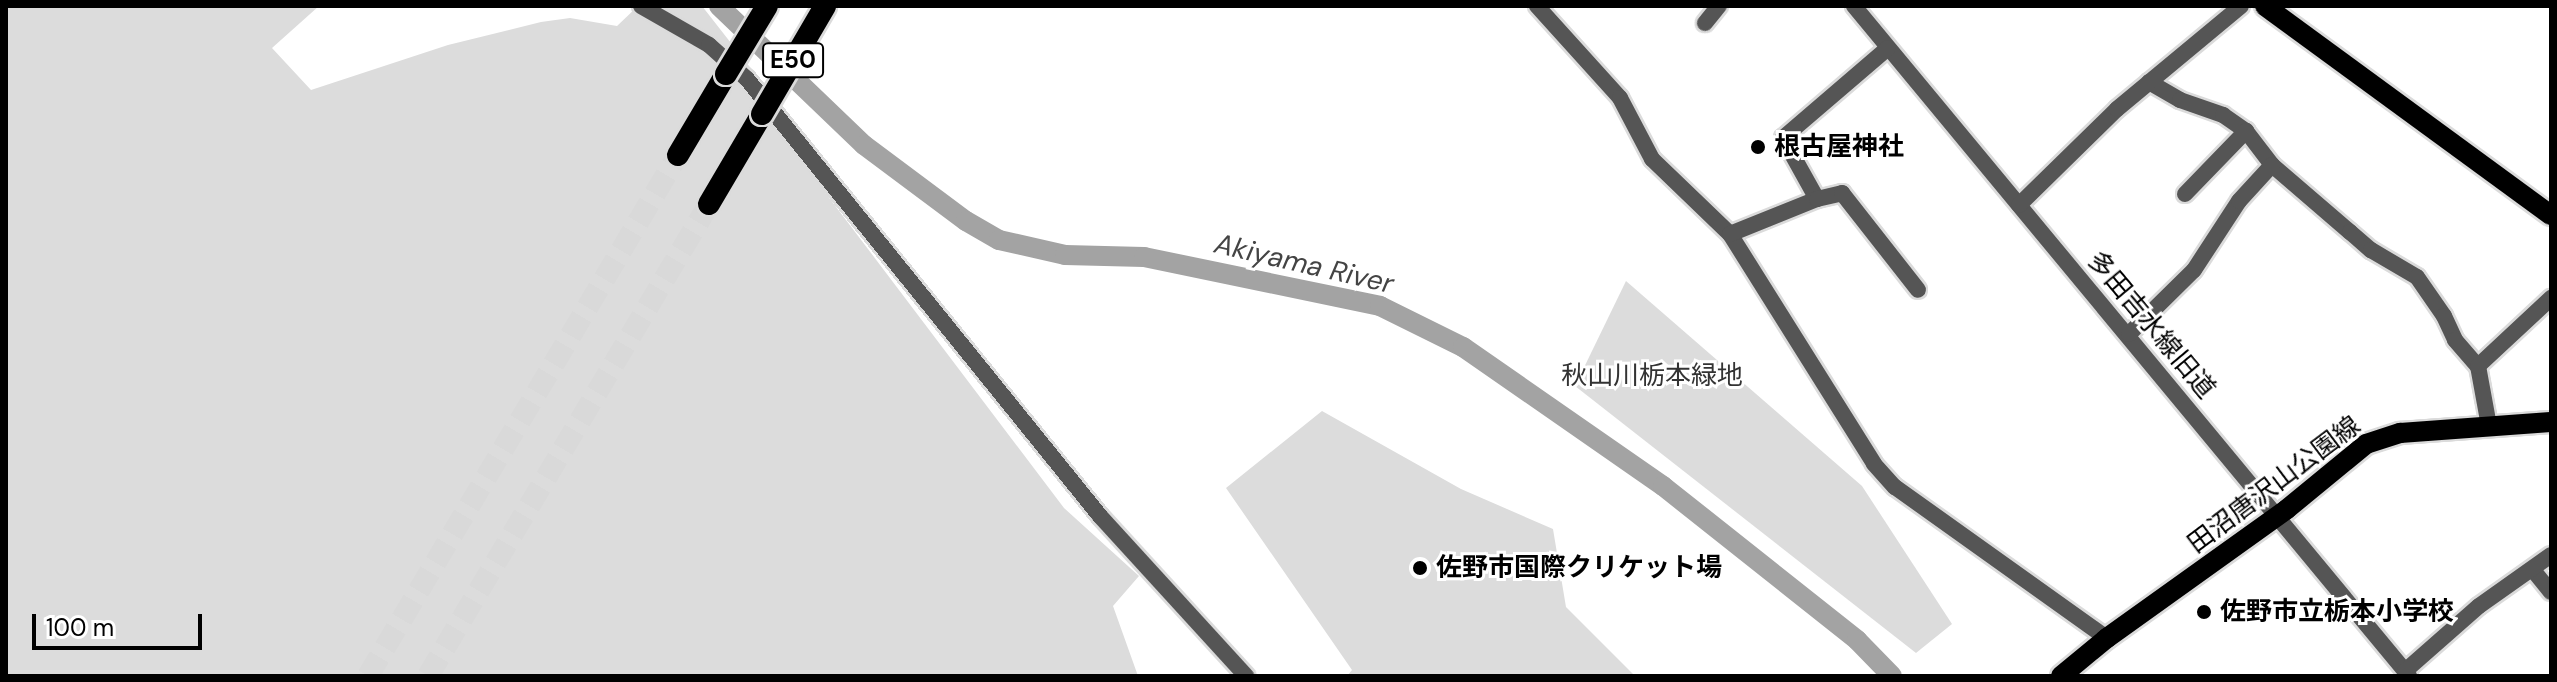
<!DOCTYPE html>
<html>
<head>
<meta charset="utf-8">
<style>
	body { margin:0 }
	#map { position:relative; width:2557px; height:682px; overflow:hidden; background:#fff; font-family:"DM Sans","Noto Sans JP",sans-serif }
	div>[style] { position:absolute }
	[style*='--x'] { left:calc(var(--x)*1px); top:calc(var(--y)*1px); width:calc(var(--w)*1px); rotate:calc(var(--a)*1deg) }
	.green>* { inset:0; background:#dcdcdc }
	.river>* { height:20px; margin:-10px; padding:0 10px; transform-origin:10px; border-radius:10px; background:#a3a3a3 }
	.highway-tunnel>* { height:22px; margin-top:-11px; transform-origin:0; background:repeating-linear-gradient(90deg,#d9d9d9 0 22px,transparent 0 33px) }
	.roads { filter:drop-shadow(2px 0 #dbdbdb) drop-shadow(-2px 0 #dbdbdb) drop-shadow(0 2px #dbdbdb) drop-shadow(0 -2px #dbdbdb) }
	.minor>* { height:16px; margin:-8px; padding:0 8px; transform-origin:8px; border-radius:8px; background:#555 }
	.major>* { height:20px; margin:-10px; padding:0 10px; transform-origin:10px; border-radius:10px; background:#000 }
	.highway>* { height:22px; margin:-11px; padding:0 11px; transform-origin:11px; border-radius:11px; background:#000 }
	.bridges { filter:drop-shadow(2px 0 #dbdbdb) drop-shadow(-2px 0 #dbdbdb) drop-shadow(0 2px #dbdbdb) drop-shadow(0 -2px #dbdbdb) }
	.highway-bridge>* { height:22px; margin:-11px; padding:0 11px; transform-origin:11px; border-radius:11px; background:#000 }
	.dots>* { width:22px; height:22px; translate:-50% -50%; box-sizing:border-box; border:4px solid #fff; border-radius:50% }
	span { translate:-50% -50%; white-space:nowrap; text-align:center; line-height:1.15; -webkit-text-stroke:6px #fff; paint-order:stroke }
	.shield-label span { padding:2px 6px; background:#fff; border:2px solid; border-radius:6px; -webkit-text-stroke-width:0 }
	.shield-label { font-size:24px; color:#000; font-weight:700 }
	.poi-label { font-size:26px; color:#000; font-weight:700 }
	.left { translate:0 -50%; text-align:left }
	.street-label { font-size:26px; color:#000 }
	.park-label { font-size:26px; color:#333 }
	.water-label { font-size:28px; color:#444; font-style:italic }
	.frame { position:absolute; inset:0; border:8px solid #000; pointer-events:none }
	.scale { position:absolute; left:32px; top:614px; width:170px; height:36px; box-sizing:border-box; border:4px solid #000; border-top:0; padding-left:10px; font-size:24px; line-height:28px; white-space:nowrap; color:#000; -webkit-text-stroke:6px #fff; paint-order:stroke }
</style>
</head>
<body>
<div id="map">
	<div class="green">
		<div style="clip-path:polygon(6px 6px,319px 6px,272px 48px,311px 90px,448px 45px,541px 22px,570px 18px,617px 26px,638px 6px,702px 6px,763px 84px,818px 183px,1064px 508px,1139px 576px,1113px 606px,1138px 676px,6px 676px)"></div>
		<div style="clip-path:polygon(1626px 281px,1862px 486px,1952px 624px,1916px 653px,1575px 386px)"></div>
		<div style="clip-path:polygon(1322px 411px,1461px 489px,1553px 529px,1566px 607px,1635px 676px,1347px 676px,1352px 670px,1226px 488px)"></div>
	</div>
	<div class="river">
		<div style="--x:719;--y:6;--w:201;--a:43.8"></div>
		<div style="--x:864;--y:145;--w:127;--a:36.7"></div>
		<div style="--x:966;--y:221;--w:38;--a:30"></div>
		<div style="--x:999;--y:240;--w:68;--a:12.8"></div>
		<div style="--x:1065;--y:255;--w:79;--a:1.5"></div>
		<div style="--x:1144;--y:257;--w:241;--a:11.7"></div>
		<div style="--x:1380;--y:306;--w:93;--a:26.3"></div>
		<div style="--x:1463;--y:347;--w:244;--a:34.8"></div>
		<div style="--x:1663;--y:486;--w:248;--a:38.4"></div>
		<div style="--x:1857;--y:640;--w:50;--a:45.8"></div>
	</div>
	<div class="highway-tunnel">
		<div style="--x:368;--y:676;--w:606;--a:-59.25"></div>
		<div style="--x:428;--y:676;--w:549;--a:-59.23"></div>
	</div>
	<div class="roads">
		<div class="minor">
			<div style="--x:641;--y:6;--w:78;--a:29.8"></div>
			<div style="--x:709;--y:45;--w:51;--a:41.8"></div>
			<div style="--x:747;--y:79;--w:562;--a:51.07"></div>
			<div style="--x:1100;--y:516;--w:217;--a:47.6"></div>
			<div style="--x:1537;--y:6;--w:124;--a:47.9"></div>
			<div style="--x:1620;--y:98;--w:69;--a:62.3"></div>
			<div style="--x:1652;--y:159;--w:108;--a:43.9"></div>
			<div style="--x:1730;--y:234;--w:271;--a:57.9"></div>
			<div style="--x:1874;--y:464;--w:31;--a:48"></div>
			<div style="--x:1895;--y:487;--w:260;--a:35.5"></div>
			<div style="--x:1854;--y:6;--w:870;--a:50.36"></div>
			<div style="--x:1705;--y:23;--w:22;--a:-51"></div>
			<div style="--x:2149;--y:82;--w:36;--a:30"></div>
			<div style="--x:2180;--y:100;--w:46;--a:19.2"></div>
			<div style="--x:2223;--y:115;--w:28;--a:35"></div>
			<div style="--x:2246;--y:131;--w:43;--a:52.6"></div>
			<div style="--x:2272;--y:165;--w:103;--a:40.7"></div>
			<div style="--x:2350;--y:232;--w:28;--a:41"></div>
			<div style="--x:2371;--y:250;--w:53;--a:30.4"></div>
			<div style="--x:2417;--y:277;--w:47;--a:55.3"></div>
			<div style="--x:2444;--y:316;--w:26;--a:65"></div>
			<div style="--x:2455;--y:340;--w:35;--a:49"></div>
			<div style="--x:2478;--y:366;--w:61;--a:79.6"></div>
			<div style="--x:2185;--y:194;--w:88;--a:-45.9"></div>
			<div style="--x:1817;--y:199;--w:70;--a:-119.1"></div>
			<div style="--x:1783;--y:138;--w:138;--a:-40.6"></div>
			<div style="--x:2019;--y:205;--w:137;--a:-44.4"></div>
			<div style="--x:2117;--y:109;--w:161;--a:-39.7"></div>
			<div style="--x:1730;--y:234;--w:94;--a:-21.9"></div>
			<div style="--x:1817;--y:199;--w:26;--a:-13"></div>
			<div style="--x:1842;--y:193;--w:123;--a:51.9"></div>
			<div style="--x:2129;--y:334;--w:91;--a:-44.6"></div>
			<div style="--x:2194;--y:270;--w:82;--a:-56.9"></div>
			<div style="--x:2239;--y:201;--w:49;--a:-47.5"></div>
			<div style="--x:2478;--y:366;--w:100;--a:-43"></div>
			<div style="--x:2533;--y:570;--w:28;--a:51"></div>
			<div style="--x:2405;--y:671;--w:98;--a:-41.3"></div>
			<div style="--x:2479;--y:606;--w:88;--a:-35.3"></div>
		</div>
		<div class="major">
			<div style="--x:2265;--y:6;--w:354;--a:36.2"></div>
			<div style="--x:2061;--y:676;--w:60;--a:-39.6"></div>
			<div style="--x:2107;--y:638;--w:221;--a:-35.6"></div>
			<div style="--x:2287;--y:509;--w:102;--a:-39.4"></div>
			<div style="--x:2366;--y:444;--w:36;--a:-18"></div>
			<div style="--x:2400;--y:433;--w:151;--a:-4.2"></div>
		</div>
		<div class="highway">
			<div style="--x:678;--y:155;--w:94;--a:-59.3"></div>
			<div style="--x:709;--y:204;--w:104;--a:-59.5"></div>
		</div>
	</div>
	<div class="bridges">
		<div class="highway-bridge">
			<div style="--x:726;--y:74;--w:79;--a:-58.9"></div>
			<div style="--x:762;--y:114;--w:125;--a:-59.7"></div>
		</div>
	</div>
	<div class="dots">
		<div style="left:1758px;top:147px;background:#000"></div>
		<div style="left:1420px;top:568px;background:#000"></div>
		<div style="left:2204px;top:612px;background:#000"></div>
	</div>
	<div class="shield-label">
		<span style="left:793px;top:60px">E50</span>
	</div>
	<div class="poi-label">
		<span class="left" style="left:1774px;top:147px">根古屋神社</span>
		<span class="left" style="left:1436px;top:568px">佐野市国際クリケット場</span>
		<span class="left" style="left:2220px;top:612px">佐野市立栃本小学校</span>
	</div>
	<div class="street-label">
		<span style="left:2151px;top:325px;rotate:50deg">多田吉水線旧道</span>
		<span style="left:2274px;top:485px;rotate:-37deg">田沼唐沢山公園線</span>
	</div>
	<div class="park-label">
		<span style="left:1652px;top:376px">秋山川栃本緑地</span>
	</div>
	<div class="water-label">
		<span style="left:1304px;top:264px;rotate:13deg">Akiyama River</span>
	</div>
	<div class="frame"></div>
	<div class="scale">100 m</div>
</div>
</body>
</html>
